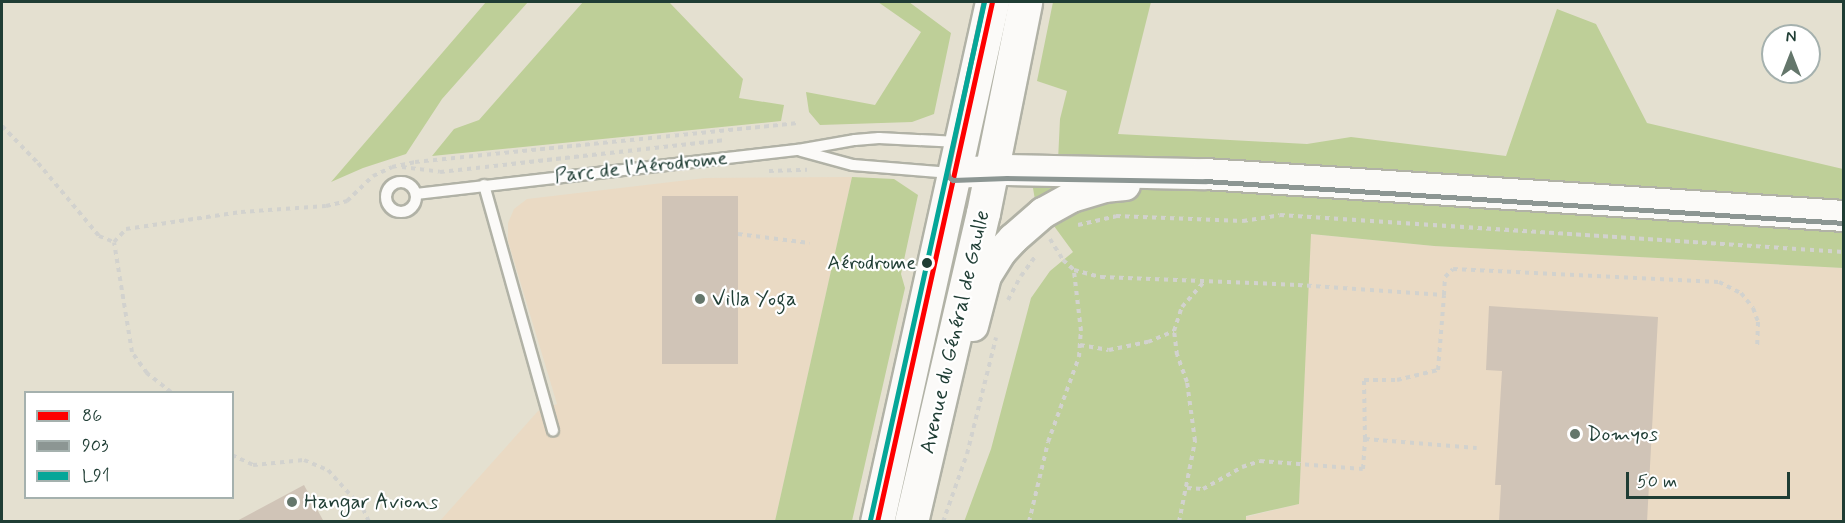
<!DOCTYPE html>
<html>
<head>
<meta charset="utf-8">
<style>
	body { margin:0 }
	#map { position:relative; width:1845px; height:523px; overflow:hidden; background:#e4e0d0; font-family:Mynerve,sans-serif }
	div>[style] { position:absolute }
	[style*='--x'] { left:calc(var(--x)*1px); top:calc(var(--y)*1px); width:calc(var(--w)*1px); rotate:calc(var(--a)*1deg) }
	.built>* { inset:0; background:#eadac4 }
	.green>* { inset:0; background:#becf98 }
	.building>* { inset:0; background:#d0c4b7 }
	.path>* { height:4px; margin-top:-2px; transform-origin:0; background:repeating-linear-gradient(90deg,#d2d2ce 0 4.5px,transparent 0 9px) }
	.roads { filter:drop-shadow(2px 0 #b1b2a6) drop-shadow(-2px 0 #b1b2a6) drop-shadow(0 2px #b1b2a6) drop-shadow(0 -2px #b1b2a6) }
	.service>* { height:10px; margin:-5px; padding:0 5px; transform-origin:5px; border-radius:5px; background:#fbfaf8 }
	.service>.ring { margin:-5px; padding:0; box-sizing:content-box; background:none; border:10px solid #fbfaf8; border-radius:50% }
	.secondary>* { height:30px; margin:-15px; padding:0 15px; transform-origin:15px; border-radius:15px; background:#fbfaf8 }
	.primary>* { height:33px; margin:-16.5px; padding:0 16.5px; transform-origin:16.5px; border-radius:16.5px; background:#fbfaf8 }
	.bus-1>* { height:4.5px; margin:-2.25px; padding:0 2.25px; transform-origin:2.25px; border-radius:2.25px; background:#fe0000 }
	.bus-2>* { height:4.5px; margin:-2.25px; padding:0 2.25px; transform-origin:2.25px; border-radius:2.25px; background:#8c9693 }
	.bus-3>* { height:4.5px; margin:-2.25px; padding:0 2.25px; transform-origin:2.25px; border-radius:2.25px; background:#05a698 }
	.dots>* { width:16px; height:16px; translate:-50% -50%; box-sizing:border-box; border:3px solid #fff; border-radius:50% }
	span { translate:-50% -50%; white-space:nowrap; text-align:center; line-height:1.15; -webkit-text-stroke:4.5px #fff; paint-order:stroke }
	.bus-label { font-size:20px; color:#1f3d34 }
	.right { translate:-100% -50%; text-align:right }
	.street-label { font-size:21px; color:#1f3d34 }
	.poi-label { font-size:21px; color:#1f3d34 }
	.left { translate:0 -50%; text-align:left }
	.frame { position:absolute; inset:0; border:3px solid #1f3d34; pointer-events:none }
	.legend { position:absolute; left:24px; top:391px; width:210px; height:108px; box-sizing:border-box; background:#fff; border:2px solid #a5b1ae; margin:0; padding:8px 10px; list-style:none; font-size:18px; color:#1f3d34 }
	.legend li { display:flex; align-items:center; gap:12px; height:30px }
	.legend b { width:30px; border:2px solid #a5b1ae }
	.north { position:absolute; left:1761px; top:24px; width:60px; height:60px; box-sizing:border-box; background:#fff; border:2px solid #a5b1ae; border-radius:50%; rotate:0deg; font-size:16px; font-weight:700; line-height:24px; text-align:center; color:#1f3d34 }
	.north::after { content:''; display:block; margin:auto; width:21px; height:27px; background:#64766b; clip-path:polygon(50% 0,100% 100%,50% 72%,0 100%) }
	.scale { position:absolute; left:1626px; top:472px; width:164px; height:27px; box-sizing:border-box; border:3px solid #1f3d34; border-top:0; padding-left:8px; font-size:18px; line-height:21px; white-space:nowrap; color:#1f3d34; -webkit-text-stroke:4px #fff; paint-order:stroke }
</style>
</head>
<body>
<div id="map">
	<div class="built">
		<div style="clip-path:polygon(852px 177px,775px 521px,439px 522px,538px 411px,557px 404px,508px 241px,508px 223px,514px 209px,527px 199px,705px 178px)"></div>
		<div style="clip-path:polygon(1310px 234px,1434px 246px,1843px 268px,1843px 521px,1246px 522px,1246px 517px,1299px 504px)"></div>
	</div>
	<div class="green">
		<div style="clip-path:polygon(486px 2px,528px 2px,442px 99px,406px 154px,363px 168px,331px 182px)"></div>
		<div style="clip-path:polygon(583px 2px,669px 2px,743px 79px,739px 98px,784px 105px,781px 121px,432px 156px,454px 129px,479px 120px)"></div>
		<div style="clip-path:polygon(878px 2px,909px 2px,951px 33px,934px 114px,912px 122px,820px 125px,809px 112px,806px 92px,875px 105px,921px 32px)"></div>
		<div style="clip-path:polygon(1053px 2px,1151px 2px,1118px 134px,1307px 144px,1351px 137px,1506px 156px,1557px 9px,1596px 24px,1647px 123px,1843px 169px,1843px 268px,1434px 246px,1311px 234px,1299px 504px,1246px 516px,1246px 521px,964px 522px,991px 449px,1031px 298px,1050px 271px,1073px 252px,1035px 200px,1032px 182px,1057px 181px,1060px 119px,1067px 91px,1037px 81px)"></div>
		<div style="clip-path:polygon(852px 177px,894px 179px,918px 195px,901px 274px,905px 288px,852px 521px,775px 521px)"></div>
	</div>
	<div class="building">
		<div style="clip-path:polygon(662px 196px,738px 196px,738px 364px,662px 364px)"></div>
		<div style="clip-path:polygon(1489px 306px,1658px 317px,1647px 522px,1499px 522px,1501px 485px,1495px 485px,1502px 371px,1486px 370px)"></div>
		<div style="clip-path:polygon(304px 485px,324px 522px,235px 522px)"></div>
	</div>
	<div class="path">
		<div style="--x:2;--y:126;--w:52;--a:45.8"></div>
		<div style="--x:38;--y:163;--w:95;--a:50.1"></div>
		<div style="--x:99;--y:236;--w:16;--a:22"></div>
		<div style="--x:402;--y:167;--w:38;--a:7"></div>
		<div style="--x:440;--y:172;--w:287;--a:-6.4"></div>
		<div style="--x:769;--y:171;--w:38;--a:-2"></div>
		<div style="--x:1078;--y:225;--w:39;--a:-13"></div>
		<div style="--x:1116;--y:216;--w:127;--a:2.3"></div>
		<div style="--x:1243;--y:221;--w:37;--a:-9"></div>
		<div style="--x:1280;--y:215;--w:565;--a:3.75"></div>
		<div style="--x:738;--y:234;--w:72;--a:7.2"></div>
		<div style="--x:1050;--y:239;--w:25;--a:58"></div>
		<div style="--x:1063;--y:260;--w:15;--a:42"></div>
		<div style="--x:1074;--y:270;--w:28;--a:15"></div>
		<div style="--x:1101;--y:277;--w:197;--a:2.3"></div>
		<div style="--x:1298;--y:285;--w:146;--a:3.9"></div>
		<div style="--x:1444;--y:295;--w:18;--a:-87"></div>
		<div style="--x:1445;--y:277;--w:11;--a:-45"></div>
		<div style="--x:1453;--y:269;--w:266;--a:2.8"></div>
		<div style="--x:1719;--y:282;--w:25;--a:27"></div>
		<div style="--x:1741;--y:293;--w:19;--a:51"></div>
		<div style="--x:1753;--y:308;--w:15;--a:70"></div>
		<div style="--x:1758;--y:322;--w:24;--a:92"></div>
		<div style="--x:1008;--y:300;--w:27;--a:-62"></div>
		<div style="--x:1021;--y:276;--w:26;--a:-54"></div>
		<div style="--x:1080;--y:345;--w:29;--a:10"></div>
		<div style="--x:1109;--y:350;--w:40;--a:-12"></div>
		<div style="--x:1148;--y:342;--w:28;--a:-23"></div>
		<div style="--x:171;--y:392;--w:31;--a:-142"></div>
		<div style="--x:147;--y:373;--w:26;--a:-126"></div>
		<div style="--x:132;--y:352;--w:111;--a:-99.3"></div>
		<div style="--x:114;--y:242;--w:18;--a:-47"></div>
		<div style="--x:126;--y:229;--w:116;--a:-8.4"></div>
		<div style="--x:241;--y:212;--w:85;--a:-4"></div>
		<div style="--x:326;--y:206;--w:22;--a:-13"></div>
		<div style="--x:347;--y:201;--w:36;--a:-44"></div>
		<div style="--x:373;--y:176;--w:21;--a:-25"></div>
		<div style="--x:392;--y:167;--w:24;--a:-12"></div>
		<div style="--x:415;--y:162;--w:385;--a:-5.8"></div>
		<div style="--x:1365;--y:439;--w:59;--a:-91"></div>
		<div style="--x:1364;--y:380;--w:33;--a:0"></div>
		<div style="--x:1397;--y:380;--w:42;--a:-13.7"></div>
		<div style="--x:1438;--y:370;--w:75;--a:-85.4"></div>
		<div style="--x:232;--y:455;--w:23;--a:25"></div>
		<div style="--x:253;--y:465;--w:51;--a:-5.6"></div>
		<div style="--x:304;--y:460;--w:26;--a:23"></div>
		<div style="--x:328;--y:470;--w:52;--a:48.1"></div>
		<div style="--x:363;--y:509;--w:14;--a:65"></div>
		<div style="--x:1187;--y:488;--w:16;--a:4"></div>
		<div style="--x:1203;--y:489;--w:45;--a:-29.4"></div>
		<div style="--x:1242;--y:467;--w:19;--a:-18"></div>
		<div style="--x:1260;--y:461;--w:103;--a:4.4"></div>
		<div style="--x:1363;--y:469;--w:30;--a:-86"></div>
		<div style="--x:1365;--y:439;--w:112;--a:4.6"></div>
		<div style="--x:943;--y:522;--w:72;--a:-70.6"></div>
		<div style="--x:967;--y:454;--w:120;--a:-76"></div>
		<div style="--x:1029;--y:522;--w:82;--a:-76.6"></div>
		<div style="--x:1048;--y:442;--w:90;--a:-70"></div>
		<div style="--x:1079;--y:357;--w:26;--a:-86"></div>
		<div style="--x:1081;--y:331;--w:60;--a:-96.7"></div>
		<div style="--x:1179;--y:522;--w:83;--a:-78.8"></div>
		<div style="--x:1195;--y:441;--w:60;--a:-97.7"></div>
		<div style="--x:1187;--y:382;--w:29;--a:-110"></div>
		<div style="--x:1177;--y:355;--w:24;--a:-97"></div>
		<div style="--x:1174;--y:331;--w:25;--a:-72"></div>
		<div style="--x:1182;--y:307;--w:35;--a:-49"></div>
	</div>
	<div class="roads">
		<div class="service">
			<div style="--x:801;--y:151;--w:54;--a:15.1"></div>
			<div style="--x:853;--y:165;--w:98;--a:4.7"></div>
			<div class="ring" style="left:386px;top:182px;width:20px;height:20px"></div>
			<div style="--x:484;--y:185;--w:255;--a:74.3"></div>
			<div style="--x:416;--y:194;--w:385;--a:-6.6"></div>
			<div style="--x:798;--y:150;--w:58;--a:-10"></div>
			<div style="--x:855;--y:140;--w:24;--a:-5"></div>
			<div style="--x:879;--y:138;--w:79;--a:2.9"></div>
		</div>
		<div class="secondary">
			<div style="--x:955;--y:173;--w:52;--a:-3.3"></div>
			<div style="--x:1007;--y:170;--w:198;--a:1.2"></div>
			<div style="--x:1205;--y:174;--w:640;--a:3.76"></div>
			<div style="--x:973;--y:326;--w:52;--a:-75.4"></div>
			<div style="--x:986;--y:276;--w:28;--a:-58"></div>
			<div style="--x:1001;--y:252;--w:18;--a:-47"></div>
			<div style="--x:1013;--y:239;--w:40;--a:-41"></div>
			<div style="--x:1043;--y:213;--w:33;--a:-29"></div>
			<div style="--x:1072;--y:197;--w:34;--a:-17"></div>
			<div style="--x:1104;--y:187;--w:21;--a:-5"></div>
		</div>
		<div class="primary">
			<div style="--x:877;--y:522;--w:533;--a:-77.53"></div>
			<div style="--x:911;--y:522;--w:317;--a:-76.9"></div>
			<div style="--x:983;--y:213;--w:215;--a:-78.7"></div>
		</div>
	</div>
	<div class="bus-1">
		<div style="--x:877;--y:522;--w:533;--a:-77.53"></div>
	</div>
	<div class="bus-2">
		<div style="--x:984;--y:2;--w:173;--a:102"></div>
		<div style="--x:948;--y:171;--w:6;--a:81"></div>
		<div style="--x:949;--y:177;--w:5;--a:37"></div>
		<div style="--x:953;--y:180;--w:54;--a:-2.1"></div>
		<div style="--x:1007;--y:178;--w:198;--a:0.9"></div>
		<div style="--x:1205;--y:181;--w:640;--a:3.76"></div>
	</div>
	<div class="bus-3">
		<div style="--x:870;--y:520;--w:530;--a:-77.59"></div>
	</div>
	<div class="dots">
		<div style="left:927px;top:263px;background:#1f3d34"></div>
		<div style="left:700px;top:299px;background:#64766b"></div>
		<div style="left:1575px;top:434px;background:#64766b"></div>
		<div style="left:292px;top:502px;background:#64766b"></div>
	</div>
	<div class="bus-label">
		<span class="right" style="left:916px;top:263px">Aérodrome</span>
	</div>
	<div class="street-label">
		<span style="left:641px;top:167px;rotate:-6deg">Parc de l'Aérodrome</span>
		<span style="left:955px;top:332px;rotate:-77deg">Avenue du Général de Gaulle</span>
	</div>
	<div class="poi-label">
		<span class="left" style="left:712px;top:299px">Villa Yoga</span>
		<span class="left" style="left:1587px;top:434px">Domyos</span>
		<span class="left" style="left:304px;top:502px">Hangar Avions</span>
	</div>
	<div class="frame"></div>
	<ul class="legend">
	<li><b style="height:8px;background:#fe0000"></b>86</li>
	<li><b style="height:8px;background:#8c9693"></b>903</li>
	<li><b style="height:8px;background:#05a698"></b>L91</li>
	</ul>
	<div class="north">N</div>
	<div class="scale">50 m</div>
</div>
</body>
</html>
